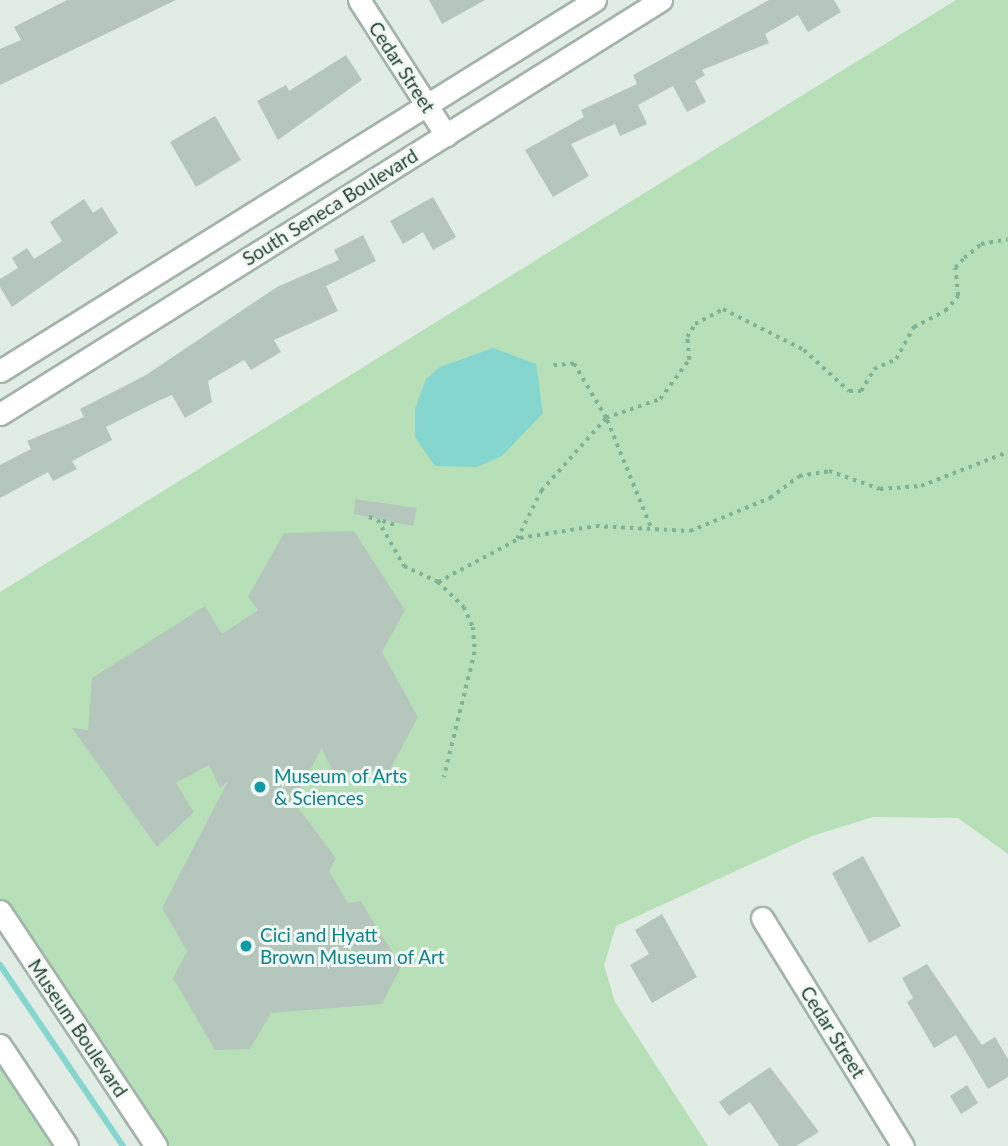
<!DOCTYPE html>
<html>
<head>
<meta charset="utf-8">
<style>
	body { margin:0 }
	#map { position:relative; width:1008px; height:1146px; overflow:hidden; background:#e0ece4; font-family:Lato,sans-serif }
	div>[style] { position:absolute }
	[style*='--x'] { left:calc(var(--x)*1px); top:calc(var(--y)*1px); width:calc(var(--w)*1px); rotate:calc(var(--a)*1deg) }
	.green>* { inset:0; background:#b7e0b8 }
	.water>* { inset:0; background:#84d6ce }
	.stream>* { height:6px; margin:-3px; padding:0 3px; transform-origin:3px; border-radius:3px; background:#84d6ce }
	.building>* { inset:0; background:#b5c7bc }
	.path>* { height:3.5px; margin-top:-1.75px; transform-origin:0; background:repeating-linear-gradient(90deg,#7eb395 0 3.5px,transparent 0 8.5px) }
	.roads { filter:drop-shadow(2px 0 #a2b4aa) drop-shadow(-2px 0 #a2b4aa) drop-shadow(0 2px #a2b4aa) drop-shadow(0 -2px #a2b4aa) }
	.street>* { height:21px; margin:-10.5px; padding:0 10.5px; transform-origin:10.5px; border-radius:10.5px; background:#fff }
	.dots>* { width:19px; height:19px; translate:-50% -50%; box-sizing:border-box; border:4px solid #f1f9f3; border-radius:50% }
	span { translate:-50% -50%; white-space:nowrap; text-align:center; line-height:1.15; -webkit-text-stroke:6px #f1f9f3; paint-order:stroke }
	.street-label { font-size:19px; color:#1f3e2e }
	.culture-label { font-size:19px; color:#0d838f }
	.left { translate:0 -50%; text-align:left }
</style>
</head>
<body>
<div id="map">
	<div class="green">
		<div style="clip-path:polygon(956px 0,1008px 0,1008px 854px,958px 818px,873px 817px,812px 836px,616px 926px,604px 965px,615px 1002px,708px 1146px,156px 1146px,0 911px,0 592px)"></div>
		<div style="clip-path:polygon(0 1068px,52px 1146px,0 1146px)"></div>
	</div>
	<div class="water">
		<div style="clip-path:polygon(493px 348px,536px 364px,543px 413px,502px 456px,477px 467px,435px 466px,415px 437px,415px 409px,426px 379px,440px 367px)"></div>
	</div>
	<div class="stream">
		<div style="--x:0;--y:965;--w:219;--a:55.8"></div>
	</div>
	<div class="building">
		<div style="clip-path:polygon(67px 0,176px 0,0 85px,0 49px,21px 40px,14px 27px)"></div>
		<div style="clip-path:polygon(429px 0,485px 0,442px 24px)"></div>
		<div style="clip-path:polygon(769px 0,834px 0,841px 12px,808px 32px,798px 15px,765px 34px,769px 43px,702px 70px,705px 75px,695px 81px,706px 102px,687px 112px,673px 86px,638px 105px,647px 124px,620px 136px,615px 124px,571px 144px,589px 176px,553px 197px,525px 150px,584px 117px,581px 110px,637px 84px,633px 75px)"></div>
		<div style="clip-path:polygon(346px 55px,362px 80px,278px 140px,257px 101px,286px 85px,289px 91px)"></div>
		<div style="clip-path:polygon(215px 116px,241px 160px,196px 187px,170px 142px)"></div>
		<div style="clip-path:polygon(433px 197px,456px 237px,433px 250px,423px 232px,403px 244px,390px 221px)"></div>
		<div style="clip-path:polygon(84px 199px,93px 213px,102px 207px,118px 233px,12px 307px,0 287px,0 279px,18px 268px,12px 258px,27px 248px,34px 259px,62px 241px,50px 222px)"></div>
		<div style="clip-path:polygon(363px 235px,376px 261px,326px 286px,338px 311px,274px 340px,281px 352px,251px 370px,244px 360px,208px 381px,212px 402px,185px 418px,172px 395px,160px 400px,106px 427px,112px 440px,72px 461px,77px 469px,53px 481px,48px 472px,0 498px,0 465px,31px 449px,27px 441px,84px 417px,80px 409px,146px 375px,277px 287px,339px 260px,334px 250px)"></div>
		<div style="clip-path:polygon(355px 499px,417px 508px,413px 526px,354px 514px)"></div>
		<div style="clip-path:polygon(354px 531px,405px 610px,382px 652px,418px 717px,390px 770px,333px 773px,322px 748px,293px 801px,336px 858px,329px 871px,348px 903px,361px 901px,401px 967px,382px 1004px,271px 1013px,250px 1049px,215px 1050px,173px 978px,187px 951px,162px 908px,228px 781px,220px 788px,209px 765px,176px 783px,194px 812px,157px 847px,72px 728px,88px 730px,92px 678px,205px 606px,222px 634px,258px 610px,248px 597px,284px 533px)"></div>
		<div style="clip-path:polygon(863px 856px,901px 926px,869px 943px,832px 873px)"></div>
		<div style="clip-path:polygon(662px 914px,697px 977px,652px 1003px,630px 965px,649px 954px,635px 930px)"></div>
		<div style="clip-path:polygon(927px 964px,982px 1045px,995px 1037px,1008px 1059px,1008px 1077px,988px 1089px,956px 1035px,934px 1048px,907px 1002px,913px 998px,902px 978px)"></div>
		<div style="clip-path:polygon(770px 1067px,819px 1132px,796px 1146px,779px 1146px,750px 1102px,729px 1116px,719px 1102px)"></div>
		<div style="clip-path:polygon(967px 1085px,978px 1103px,961px 1114px,950px 1096px)"></div>
	</div>
	<div class="path">
		<div style="--x:369;--y:517;--w:9;--a:18"></div>
		<div style="--x:394;--y:525;--w:17;--a:-163"></div>
		<div style="--x:378;--y:520;--w:53;--a:60.5"></div>
		<div style="--x:404;--y:566;--w:38;--a:25"></div>
		<div style="--x:438;--y:582;--w:36;--a:44"></div>
		<div style="--x:464;--y:607;--w:22;--a:66"></div>
		<div style="--x:473;--y:627;--w:25;--a:85"></div>
		<div style="--x:475;--y:652;--w:129;--a:103.9"></div>
		<div style="--x:650;--y:526;--w:117;--a:-112.2"></div>
		<div style="--x:606;--y:418;--w:57;--a:-19.4"></div>
		<div style="--x:660;--y:399;--w:49;--a:-53.4"></div>
		<div style="--x:689;--y:360;--w:23;--a:-95"></div>
		<div style="--x:687;--y:337;--w:15;--a:-58"></div>
		<div style="--x:695;--y:324;--w:32;--a:-28"></div>
		<div style="--x:723;--y:309;--w:91;--a:26.8"></div>
		<div style="--x:804;--y:350;--w:61;--a:42.3"></div>
		<div style="--x:849;--y:391;--w:12;--a:0"></div>
		<div style="--x:861;--y:391;--w:26;--a:-59"></div>
		<div style="--x:874;--y:369;--w:24;--a:-24"></div>
		<div style="--x:896;--y:359;--w:37;--a:-61"></div>
		<div style="--x:914;--y:327;--w:35;--a:-27"></div>
		<div style="--x:945;--y:311;--w:20;--a:-49"></div>
		<div style="--x:958;--y:296;--w:28;--a:-96"></div>
		<div style="--x:955;--y:268;--w:13;--a:-48"></div>
		<div style="--x:964;--y:258;--w:22;--a:-39"></div>
		<div style="--x:981;--y:244;--w:27;--a:-10"></div>
		<div style="--x:517;--y:539;--w:54;--a:-63.4"></div>
		<div style="--x:541;--y:491;--w:98;--a:-48.3"></div>
		<div style="--x:606;--y:418;--w:63;--a:-120.7"></div>
		<div style="--x:574;--y:364;--w:24;--a:175"></div>
		<div style="--x:438;--y:582;--w:93;--a:-28.2"></div>
		<div style="--x:520;--y:538;--w:77;--a:-9"></div>
		<div style="--x:596;--y:526;--w:94;--a:3"></div>
		<div style="--x:690;--y:531;--w:87;--a:-22.4"></div>
		<div style="--x:770;--y:498;--w:36;--a:-37"></div>
		<div style="--x:799;--y:476;--w:30;--a:-9"></div>
		<div style="--x:829;--y:471;--w:54;--a:19.4"></div>
		<div style="--x:880;--y:489;--w:41;--a:-4.2"></div>
		<div style="--x:921;--y:486;--w:93;--a:-21.3"></div>
	</div>
	<div class="roads">
		<div class="street">
			<div style="--x:359;--y:0;--w:161;--a:57.2"></div>
			<div style="--x:0;--y:371;--w:701;--a:-31.94"></div>
			<div style="--x:0;--y:414;--w:780;--a:-32.06"></div>
			<div style="--x:0;--y:911;--w:282;--a:56.4"></div>
			<div style="--x:762;--y:918;--w:268;--a:58.3"></div>
			<div style="--x:0;--y:1045;--w:121;--a:56.4"></div>
		</div>
	</div>
	<div class="dots">
		<div style="left:260px;top:787px;background:#0f9aa8"></div>
		<div style="left:246px;top:946px;background:#0f9aa8"></div>
	</div>
	<div class="street-label">
		<span style="left:402px;top:67px;rotate:57deg">Cedar Street</span>
		<span style="left:330px;top:207px;rotate:-32deg">South Seneca Boulevard</span>
		<span style="left:78px;top:1028px;rotate:56deg">Museum Boulevard</span>
		<span style="left:833px;top:1032px;rotate:58deg">Cedar Street</span>
	</div>
	<div class="culture-label">
		<span class="left" style="left:274px;top:787px">Museum of Arts<br>&amp; Sciences</span>
		<span class="left" style="left:260px;top:946px">Cici and Hyatt<br>Brown Museum of Art</span>
	</div>
</div>
</body>
</html>
